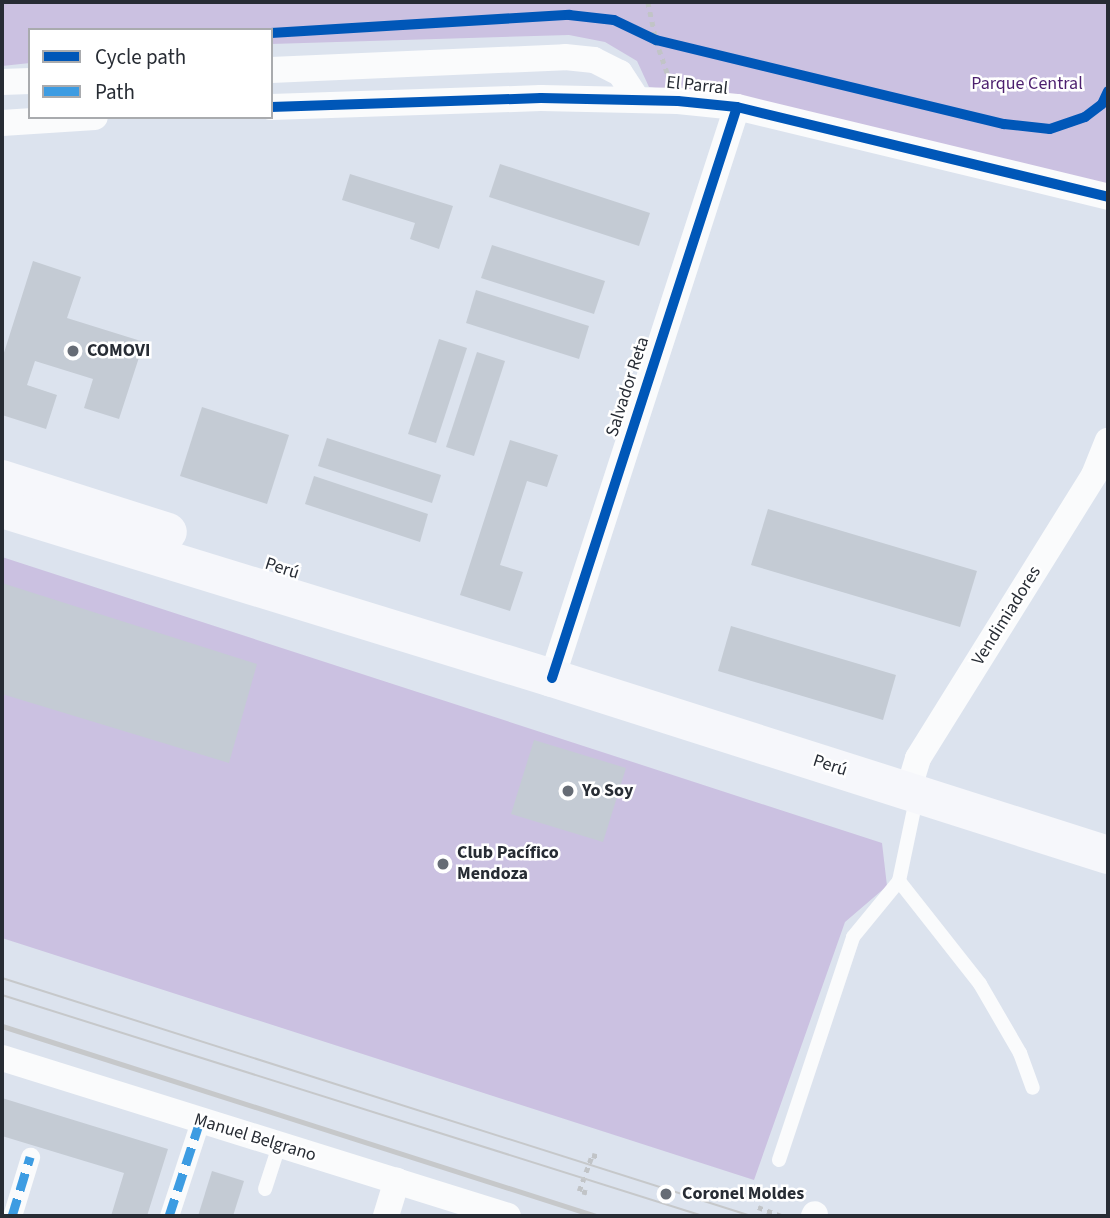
<!DOCTYPE html>
<html>
<head>
<meta charset="utf-8">
<style>
	body { margin:0 }
	#map { position:relative; width:1110px; height:1218px; overflow:hidden; background:#dce3ee; font-family:"Source Sans 3",sans-serif }
	div>[style] { position:absolute }
	[style*='--x'] { left:calc(var(--x)*1px); top:calc(var(--y)*1px); width:calc(var(--w)*1px); rotate:calc(var(--a)*1deg) }
	.green>* { inset:0; background:#cbc1e1 }
	.building>* { inset:0; background:#c4cbd4 }
	.path>* { height:4.5px; margin-top:-2.25px; transform-origin:0; background:repeating-linear-gradient(90deg,#c1c4c7 0 5px,transparent 0 10px) }
	.service>* { height:14px; margin:-7px; padding:0 7px; transform-origin:7px; border-radius:7px; background:#fafbfc }
	.pedestrian>* { height:19px; margin:-9.5px; padding:0 9.5px; transform-origin:9.5px; border-radius:9.5px; background:#fafbfc }
	.minor>* { height:26px; margin:-13px; padding:0 13px; transform-origin:13px; border-radius:13px; background:#fafbfc }
	.secondary>* { height:38px; margin:-19px; padding:0 19px; transform-origin:19px; border-radius:19px; background:#f6f7fb }
	.tram>* { height:2px; margin:-1px; padding:0 1px; transform-origin:1px; border-radius:1px; background:#c6c8ca }
	.rail>* { height:5px; margin:-2.5px; padding:0 2.5px; transform-origin:2.5px; border-radius:2.5px; background:#c6c8ca }
	.quiet>* { height:9px; margin-top:-4.5px; transform-origin:0; background:repeating-linear-gradient(90deg,#3d9ce2 0 18px,transparent 0 27px) }
	.cycleway>* { height:10px; margin:-5px; padding:0 5px; transform-origin:5px; border-radius:5px; background:#0057b8 }
	.dots>* { width:19px; height:19px; translate:-50% -50%; box-sizing:border-box; border:4px solid #fff; border-radius:50% }
	span { translate:-50% -50%; white-space:nowrap; text-align:center; line-height:1.15; -webkit-text-stroke:5px #fff; paint-order:stroke }
	.park-label { font-size:18px; color:#4c1f6e }
	.street-label { font-size:18px; color:#272c34 }
	.poi-label { font-size:18px; color:#272c34; font-weight:700 }
	.left { translate:0 -50%; text-align:left }
	.frame { position:absolute; inset:0; border:4px solid #272c34; pointer-events:none }
	.legend { position:absolute; left:28px; top:28px; width:245px; height:91px; box-sizing:border-box; background:#fff; border:2px solid #a9abae; margin:0; padding:9px 12px; list-style:none; font-size:21px; color:#272c34 }
	.legend li { display:flex; align-items:center; gap:14px; height:35px }
	.legend b { width:35px; border:2px solid #a9abae }
</style>
</head>
<body>
<div id="map">
	<div class="green">
		<div style="clip-path:polygon(2px 2px,1108px 2px,1108px 185px,733px 100px,649px 87px,637px 61px,605px 42px,569px 35px,271px 44px,271px 30px,30px 30px,30px 63px,2px 66px)"></div>
		<div style="clip-path:polygon(2px 557px,882px 843px,887px 886px,845px 922px,754px 1180px,2px 938px)"></div>
	</div>
	<div class="building">
		<div style="clip-path:polygon(500px 164px,650px 213px,639px 246px,489px 197px)"></div>
		<div style="clip-path:polygon(350px 174px,453px 206px,439px 249px,410px 239px,415px 223px,342px 200px)"></div>
		<div style="clip-path:polygon(492px 245px,605px 281px,594px 314px,481px 278px)"></div>
		<div style="clip-path:polygon(33px 261px,81px 277px,67px 318px,144px 342px,119px 419px,84px 408px,93px 379px,35px 361px,27px 385px,57px 395px,46px 429px,2px 415px,2px 359px)"></div>
		<div style="clip-path:polygon(476px 290px,589px 326px,579px 359px,466px 323px)"></div>
		<div style="clip-path:polygon(439px 339px,467px 348px,436px 443px,408px 434px)"></div>
		<div style="clip-path:polygon(477px 352px,505px 361px,474px 456px,446px 447px)"></div>
		<div style="clip-path:polygon(202px 407px,289px 435px,267px 504px,180px 476px)"></div>
		<div style="clip-path:polygon(327px 438px,441px 475px,432px 503px,318px 466px)"></div>
		<div style="clip-path:polygon(510px 440px,558px 455px,547px 487px,527px 481px,500px 565px,523px 572px,510px 611px,460px 595px)"></div>
		<div style="clip-path:polygon(314px 476px,428px 514px,420px 542px,305px 504px)"></div>
		<div style="clip-path:polygon(768px 509px,977px 571px,960px 627px,751px 565px)"></div>
		<div style="clip-path:polygon(2px 583px,257px 664px,229px 763px,2px 694px)"></div>
		<div style="clip-path:polygon(731px 626px,896px 675px,883px 720px,718px 671px)"></div>
		<div style="clip-path:polygon(534px 740px,626px 768px,603px 842px,511px 814px)"></div>
		<div style="clip-path:polygon(2px 1098px,168px 1149px,147px 1216px,111px 1216px,124px 1173px,2px 1136px)"></div>
		<div style="clip-path:polygon(212px 1171px,244px 1181px,233px 1216px,198px 1216px)"></div>
	</div>
	<div class="path">
		<div style="--x:648;--y:2;--w:39;--a:78"></div>
		<div style="--x:656;--y:40;--w:39;--a:71"></div>
		<div style="--x:587;--y:1193;--w:8;--a:-166"></div>
		<div style="--x:579;--y:1191;--w:38;--a:-70"></div>
		<div style="--x:592;--y:1155;--w:8;--a:14"></div>
		<div style="--x:758;--y:1207;--w:26;--a:21"></div>
	</div>
	<div class="service">
		<div style="--x:899;--y:881;--w:131;--a:51.8"></div>
		<div style="--x:980;--y:984;--w:80;--a:59.9"></div>
		<div style="--x:1020;--y:1053;--w:37;--a:70"></div>
		<div style="--x:779;--y:1160;--w:235;--a:-71.6"></div>
		<div style="--x:853;--y:937;--w:72;--a:-50.6"></div>
		<div style="--x:899;--y:881;--w:88;--a:-78.2"></div>
		<div style="--x:265;--y:1189;--w:45;--a:-72"></div>
	</div>
	<div class="pedestrian">
		<div style="--x:12;--y:1216;--w:62;--a:-73"></div>
		<div style="--x:169;--y:1216;--w:100;--a:-71.9"></div>
	</div>
	<div class="minor">
		<div style="--x:271;--y:70;--w:294;--a:-2.5"></div>
		<div style="--x:565;--y:57;--w:29;--a:6"></div>
		<div style="--x:594;--y:60;--w:29;--a:27"></div>
		<div style="--x:620;--y:73;--w:30;--a:57"></div>
		<div style="--x:2;--y:82;--w:28;--a:-2"></div>
		<div style="--x:271;--y:107;--w:270;--a:-1.9"></div>
		<div style="--x:541;--y:98;--w:137;--a:1.3"></div>
		<div style="--x:678;--y:101;--w:59;--a:5.8"></div>
		<div style="--x:737;--y:107;--w:382;--a:13.6"></div>
		<div style="--x:2;--y:123;--w:93;--a:-3.7"></div>
		<div style="--x:552;--y:678;--w:600;--a:-72.05"></div>
		<div style="--x:908;--y:791;--w:34;--a:-73"></div>
		<div style="--x:918;--y:758;--w:333;--a:-58.1"></div>
		<div style="--x:1094;--y:475;--w:37;--a:-68"></div>
		<div style="--x:2;--y:1058;--w:530;--a:17.34"></div>
		<div style="--x:386;--y:1216;--w:37;--a:-73"></div>
		<div style="--x:814;--y:1216;--w:2;--a:-63"></div>
	</div>
	<div class="secondary">
		<div style="--x:2;--y:479;--w:174;--a:17.7"></div>
		<div style="--x:2;--y:509;--w:575;--a:17.08"></div>
		<div style="--x:552;--y:678;--w:583;--a:17.66"></div>
	</div>
	<div class="tram">
		<div style="--x:2;--y:978;--w:786;--a:17.63"></div>
		<div style="--x:2;--y:995;--w:735;--a:17.5"></div>
	</div>
	<div class="rail">
		<div style="--x:2;--y:1026;--w:624;--a:17.74"></div>
	</div>
	<div class="quiet">
		<div style="--x:12;--y:1216;--w:62;--a:-73"></div>
		<div style="--x:169;--y:1216;--w:100;--a:-71.9"></div>
	</div>
	<div class="cycleway">
		<div style="--x:271;--y:33;--w:299;--a:-3.5"></div>
		<div style="--x:569;--y:15;--w:45;--a:6.3"></div>
		<div style="--x:614;--y:20;--w:47;--a:25.5"></div>
		<div style="--x:656;--y:40;--w:358;--a:13.6"></div>
		<div style="--x:1004;--y:124;--w:46;--a:6.2"></div>
		<div style="--x:1050;--y:129;--w:37;--a:-19"></div>
		<div style="--x:1085;--y:117;--w:21;--a:-37"></div>
		<div style="--x:1102;--y:104;--w:14;--a:-65"></div>
		<div style="--x:271;--y:107;--w:270;--a:-1.9"></div>
		<div style="--x:541;--y:98;--w:137;--a:1.3"></div>
		<div style="--x:678;--y:101;--w:59;--a:5.8"></div>
		<div style="--x:737;--y:107;--w:382;--a:13.6"></div>
		<div style="--x:552;--y:678;--w:600;--a:-72.05"></div>
	</div>
	<div class="dots">
		<div style="left:73px;top:351px;background:#666c75"></div>
		<div style="left:568px;top:791px;background:#666c75"></div>
		<div style="left:443px;top:864px;background:#666c75"></div>
		<div style="left:666px;top:1194px;background:#666c75"></div>
	</div>
	<div class="park-label">
		<span style="left:1027px;top:84px">Parque Central</span>
	</div>
	<div class="street-label">
		<span style="left:697px;top:86px;rotate:6deg">El Parral</span>
		<span style="left:628px;top:387px;rotate:-72deg">Salvador Reta</span>
		<span style="left:282px;top:569px;rotate:18deg">Perú</span>
		<span style="left:1007px;top:616px;rotate:-58deg">Vendimiadores</span>
		<span style="left:830px;top:766px;rotate:18deg">Perú</span>
		<span style="left:255px;top:1138px;rotate:17deg">Manuel Belgrano</span>
	</div>
	<div class="poi-label">
		<span class="left" style="left:87px;top:351px">COMOVI</span>
		<span class="left" style="left:582px;top:791px">Yo Soy</span>
		<span class="left" style="left:457px;top:864px">Club Pacífico<br>Mendoza</span>
		<span class="left" style="left:682px;top:1194px">Coronel Moldes</span>
	</div>
	<div class="frame"></div>
	<ul class="legend">
	<li><b style="height:9px;background:#0057b8"></b>Cycle path</li>
	<li><b style="height:9px;background:#3d9ce2"></b>Path</li>
	</ul>
</div>
</body>
</html>
